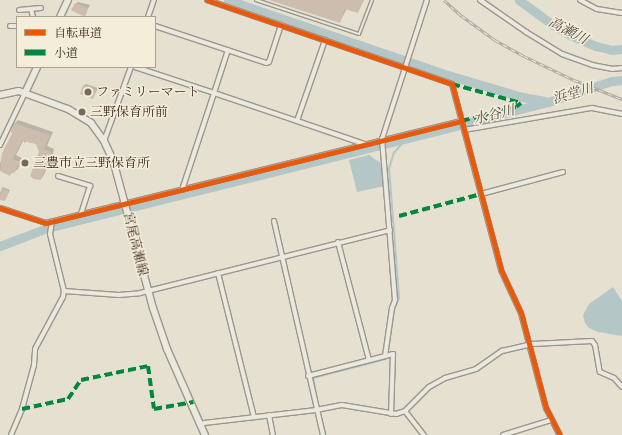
<!DOCTYPE html>
<html>
<head>
<meta charset="utf-8">
<style>
	body { margin:0 }
	#map { position:relative; width:622px; height:435px; overflow:hidden; background:#e5e0cf; font-family:Cardo,"Noto Serif JP",serif }
	div>[style] { position:absolute }
	[style*='--x'] { left:calc(var(--x)*1px); top:calc(var(--y)*1px); width:calc(var(--w)*1px); rotate:calc(var(--a)*1deg) }
	.water>* { inset:0; background:#b4c6c5 }
	.shadow>* { inset:0; background:#0003 }
	.stream>* { height:1.5px; margin:-0.75px; padding:0 0.75px; transform-origin:0.75px; border-radius:0.75px; background:#b4c6c5 }
	.river>* { height:9px; margin:-4.5px; padding:0 4.5px; transform-origin:4.5px; border-radius:4.5px; background:#b4c6c5 }
	.building>* { inset:0; background:#ccbdae }
	.roads { filter:drop-shadow(1px 0 #9b968b) drop-shadow(-1px 0 #9b968b) drop-shadow(0 1px #9b968b) drop-shadow(0 -1px #9b968b) }
	.lane>* { height:2px; margin:-1px; padding:0 1px; transform-origin:1px; border-radius:1px; background:#ebe8df }
	.street>* { height:4px; margin:-2px; padding:0 2px; transform-origin:2px; border-radius:2px; background:#ebe8df }
	.secondary>* { height:6px; margin:-3px; padding:0 3px; transform-origin:3px; border-radius:3px; background:#ebe8df }
	.rail>* { height:3px; margin-top:-1.5px; transform-origin:0; background:repeating-linear-gradient(90deg,#f4edda 0 4.5px,#aca8a0 0 9px); box-sizing:border-box; border-block:1px solid #aca8a0 }
	.quiet>* { height:4px; margin-top:-2px; transform-origin:0; background:repeating-linear-gradient(90deg,#00873e 0 8px,transparent 0 12px) }
	.cycleway>* { height:5px; margin:-2.5px; padding:0 2.5px; transform-origin:2.5px; border-radius:2.5px; background:#e8590c }
	.dots>* { width:11px; height:11px; translate:-50% -50%; box-sizing:border-box; border:2px solid #f4edda; border-radius:50% }
	span { translate:-50% -50%; white-space:nowrap; text-align:center; line-height:1.15; -webkit-text-stroke:3px #f4edda; paint-order:stroke }
	.poi-label { font-size:13px; color:#3d291f }
	.left { translate:0 -50%; text-align:left }
	.street-label { font-size:13px; color:#3d291f }
	.water-label { font-size:14px; color:#564e48; font-style:italic }
	.legend { position:absolute; left:16px; top:16px; width:140px; height:52px; box-sizing:border-box; background:#f4edda; border:1px solid #ab9f8f; margin:0; padding:5px 7px; list-style:none; font-size:12px; color:#3d291f }
	.legend li { display:flex; align-items:center; gap:8px; height:20px }
	.legend b { width:20px; border:1px solid #ab9f8f }
</style>
</head>
<body>
<div id="map">
	<div class="water">
		<div style="clip-path:polygon(369px 155px,382px 164px,384px 186px,357px 192px,349px 160px)"></div>
		<div style="clip-path:polygon(613px 287px,622px 301px,622px 336px,598px 332px,589px 328px,585px 323px,583px 315px,589px 304px)"></div>
	</div>
	<div class="shadow">
		<div style="clip-path:polygon(271px 0,364px 0,358px 12px,347px 8px,340px 22px)"></div>
		<div style="clip-path:polygon(78px 2px,90px 5px,85px 15px,76px 4px)"></div>
		<div style="clip-path:polygon(86px 84px,98px 88px,93px 98px,83px 86px)"></div>
		<div style="clip-path:polygon(18px 120px,53px 132px,47px 146px,54px 149px,53px 153px,44px 175px,41px 179px,40px 152px,37px 144px,27px 140px,24px 143px,24px 139px,16px 155px,22px 158px,18px 169px,9px 175px,0 170px,0 163px,13px 134px,12px 131px,15px 123px)"></div>
		<div style="clip-path:polygon(3px 187px,10px 190px,5px 200px,0 199px,0 193px)"></div>
	</div>
	<div class="stream">
		<div style="--x:388;--y:352;--w:42;--a:-81.9"></div>
		<div style="--x:394;--y:310;--w:13;--a:-67"></div>
		<div style="--x:399;--y:298;--w:129;--a:-94.4"></div>
		<div style="--x:389;--y:169;--w:17;--a:-73"></div>
		<div style="--x:394;--y:153;--w:20;--a:-49"></div>
		<div style="--x:317;--y:400;--w:22;--a:-100"></div>
		<div style="--x:313;--y:378;--w:75;--a:-14.6"></div>
		<div style="--x:320;--y:412;--w:24;--a:75"></div>
	</div>
	<div class="river">
		<div style="--x:228;--y:0;--w:225;--a:18.9"></div>
		<div style="--x:441;--y:73;--w:84;--a:16.5"></div>
		<div style="--x:522;--y:97;--w:23;--a:10"></div>
		<div style="--x:519;--y:0;--w:42;--a:36.3"></div>
		<div style="--x:553;--y:25;--w:22;--a:30"></div>
		<div style="--x:572;--y:36;--w:26;--a:23"></div>
		<div style="--x:596;--y:46;--w:16;--a:14"></div>
		<div style="--x:612;--y:50;--w:10;--a:-6"></div>
		<div style="--x:0;--y:246;--w:50;--a:-21"></div>
		<div style="--x:47;--y:228;--w:425;--a:-14"></div>
		<div style="--x:459;--y:125;--w:92;--a:-14.5"></div>
		<div style="--x:548;--y:102;--w:67;--a:-18.2"></div>
		<div style="--x:612;--y:81;--w:10;--a:-6"></div>
	</div>
	<div class="building">
		<div style="clip-path:polygon(269px 0,363px 0,358px 13px,345px 9px,340px 23px)"></div>
		<div style="clip-path:polygon(75px 3px,88px 8px,85px 17px,71px 10px)"></div>
		<div style="clip-path:polygon(83px 85px,96px 90px,93px 99px,80px 94px)"></div>
		<div style="clip-path:polygon(14px 123px,50px 135px,44px 149px,51px 152px,50px 157px,41px 180px,34px 179px,30px 176px,39px 152px,36px 144px,23px 141px,23px 139px,13px 159px,20px 162px,14px 173px,11px 172px,10px 176px,0 171px,2px 153px,12px 134px,11px 131px)"></div>
		<div style="clip-path:polygon(1px 188px,9px 191px,5px 201px,0 200px)"></div>
	</div>
	<div class="roads">
		<div class="lane">
			<div style="--x:256;--y:0;--w:108;--a:18.3"></div>
			<div style="--x:359;--y:34;--w:36;--a:-69"></div>
		</div>
		<div class="street">
			<div style="--x:207;--y:0;--w:259;--a:18.9"></div>
			<div style="--x:452;--y:84;--w:192;--a:75.2"></div>
			<div style="--x:501;--y:270;--w:47;--a:65.1"></div>
			<div style="--x:521;--y:313;--w:98;--a:75.3"></div>
			<div style="--x:546;--y:408;--w:30;--a:63"></div>
			<div style="--x:480;--y:0;--w:56;--a:34.8"></div>
			<div style="--x:526;--y:32;--w:42;--a:31.4"></div>
			<div style="--x:562;--y:54;--w:32;--a:20"></div>
			<div style="--x:592;--y:65;--w:20;--a:11"></div>
			<div style="--x:612;--y:69;--w:10;--a:-6"></div>
			<div style="--x:580;--y:0;--w:19;--a:28"></div>
			<div style="--x:597;--y:9;--w:25;--a:9"></div>
			<div style="--x:31;--y:9;--w:8;--a:76"></div>
			<div style="--x:19;--y:10;--w:22;--a:-5"></div>
			<div style="--x:148;--y:17;--w:18;--a:-71"></div>
			<div style="--x:10;--y:26;--w:7;--a:0"></div>
			<div style="--x:155;--y:26;--w:117;--a:18.4"></div>
			<div style="--x:266;--y:63;--w:3;--a:-18"></div>
			<div style="--x:269;--y:62;--w:39;--a:-72"></div>
			<div style="--x:135;--y:67;--w:83;--a:18.2"></div>
			<div style="--x:214;--y:93;--w:45;--a:-72"></div>
			<div style="--x:297;--y:121;--w:71;--a:18.9"></div>
			<div style="--x:464;--y:130;--w:130;--a:-9.8"></div>
			<div style="--x:592;--y:108;--w:31;--a:11"></div>
			<div style="--x:104;--y:141;--w:79;--a:-70"></div>
			<div style="--x:0;--y:145;--w:58;--a:-64.3"></div>
			<div style="--x:58;--y:176;--w:34;--a:17"></div>
			<div style="--x:90;--y:186;--w:29;--a:108"></div>
			<div style="--x:182;--y:190;--w:102;--a:-71.7"></div>
			<div style="--x:214;--y:93;--w:88;--a:18.6"></div>
			<div style="--x:297;--y:121;--w:86;--a:-70.9"></div>
			<div style="--x:481;--y:194;--w:85;--a:-15"></div>
			<div style="--x:0;--y:208;--w:48;--a:18.1"></div>
			<div style="--x:46;--y:223;--w:427;--a:-13.8"></div>
			<div style="--x:274;--y:221;--w:220;--a:77.1"></div>
			<div style="--x:338;--y:242;--w:122;--a:75.3"></div>
			<div style="--x:218;--y:273;--w:148;--a:76"></div>
			<div style="--x:64;--y:291;--w:55;--a:4.2"></div>
			<div style="--x:119;--y:295;--w:21;--a:-5"></div>
			<div style="--x:140;--y:293;--w:258;--a:-14.1"></div>
			<div style="--x:385;--y:356;--w:49;--a:-81.7"></div>
			<div style="--x:392;--y:308;--w:9;--a:-69"></div>
			<div style="--x:395;--y:300;--w:162;--a:-94.6"></div>
			<div style="--x:382;--y:139;--w:146;--a:-72.1"></div>
			<div style="--x:308;--y:376;--w:88;--a:-14.5"></div>
			<div style="--x:393;--y:354;--w:60;--a:91.9"></div>
			<div style="--x:405;--y:411;--w:31;--a:52"></div>
			<div style="--x:269;--y:415;--w:20;--a:79"></div>
			<div style="--x:204;--y:423;--w:113;--a:-6.6"></div>
			<div style="--x:316;--y:410;--w:26;--a:-11"></div>
			<div style="--x:342;--y:405;--w:55;--a:9.5"></div>
			<div style="--x:396;--y:414;--w:9;--a:-18"></div>
			<div style="--x:405;--y:411;--w:34;--a:-45"></div>
			<div style="--x:429;--y:387;--w:18;--a:-29"></div>
			<div style="--x:445;--y:378;--w:32;--a:-16"></div>
			<div style="--x:476;--y:369;--w:32;--a:-35"></div>
			<div style="--x:502;--y:351;--w:32;--a:-13"></div>
			<div style="--x:533;--y:344;--w:59;--a:-2.9"></div>
			<div style="--x:592;--y:341;--w:5;--a:53"></div>
			<div style="--x:595;--y:345;--w:27;--a:80"></div>
			<div style="--x:600;--y:372;--w:15;--a:23"></div>
			<div style="--x:614;--y:378;--w:12;--a:48"></div>
			<div style="--x:11;--y:435;--w:28;--a:-67"></div>
			<div style="--x:22;--y:409;--w:46;--a:-74.7"></div>
			<div style="--x:34;--y:365;--w:16;--a:-86"></div>
			<div style="--x:35;--y:349;--w:59;--a:-61.7"></div>
			<div style="--x:63;--y:297;--w:6;--a:-81"></div>
			<div style="--x:64;--y:291;--w:59;--a:-103.8"></div>
			<div style="--x:50;--y:234;--w:13;--a:-81"></div>
			<div style="--x:503;--y:435;--w:50;--a:-17.4"></div>
		</div>
		<div class="secondary">
			<div style="--x:60;--y:17;--w:19;--a:-65"></div>
			<div style="--x:25;--y:93;--w:29;--a:-65"></div>
			<div style="--x:0;--y:95;--w:19;--a:-12"></div>
			<div style="--x:19;--y:91;--w:52;--a:20.2"></div>
			<div style="--x:68;--y:109;--w:27;--a:31"></div>
			<div style="--x:91;--y:123;--w:22;--a:54"></div>
			<div style="--x:104;--y:141;--w:21;--a:65"></div>
			<div style="--x:113;--y:160;--w:153;--a:74.9"></div>
			<div style="--x:153;--y:308;--w:43;--a:71.1"></div>
			<div style="--x:167;--y:349;--w:94;--a:66.2"></div>
		</div>
	</div>
	<div class="rail">
		<div style="--x:444;--y:0;--w:24;--a:42"></div>
		<div style="--x:462;--y:16;--w:41;--a:36"></div>
		<div style="--x:495;--y:40;--w:33;--a:29"></div>
		<div style="--x:524;--y:56;--w:55;--a:25.6"></div>
		<div style="--x:574;--y:80;--w:52;--a:21.6"></div>
	</div>
	<div class="quiet">
		<div style="--x:452;--y:84;--w:72;--a:15.4"></div>
		<div style="--x:521;--y:103;--w:6;--a:141"></div>
		<div style="--x:516;--y:107;--w:57;--a:165.7"></div>
		<div style="--x:399;--y:216;--w:85;--a:-15"></div>
		<div style="--x:22;--y:409;--w:47;--a:-12.3"></div>
		<div style="--x:68;--y:399;--w:23;--a:-56"></div>
		<div style="--x:81;--y:380;--w:68;--a:-11.8"></div>
		<div style="--x:148;--y:366;--w:43;--a:82.1"></div>
		<div style="--x:154;--y:409;--w:40;--a:-10"></div>
	</div>
	<div class="cycleway">
		<div style="--x:207;--y:0;--w:259;--a:18.9"></div>
		<div style="--x:452;--y:84;--w:192;--a:75.2"></div>
		<div style="--x:501;--y:270;--w:47;--a:65.1"></div>
		<div style="--x:521;--y:313;--w:98;--a:75.3"></div>
		<div style="--x:546;--y:408;--w:30;--a:63"></div>
		<div style="--x:0;--y:208;--w:48;--a:18.1"></div>
		<div style="--x:46;--y:223;--w:427;--a:-13.8"></div>
	</div>
	<div class="dots">
		<div style="left:88px;top:92px;background:#78695d"></div>
		<div style="left:82px;top:112px;background:#78695d"></div>
		<div style="left:25px;top:163px;background:#78695d"></div>
	</div>
	<div class="poi-label">
		<span class="left" style="left:96px;top:92px">ファミリーマート</span>
		<span class="left" style="left:90px;top:112px">三野保育所前</span>
		<span class="left" style="left:33px;top:163px">三豊市立三野保育所</span>
	</div>
	<div class="street-label">
		<span style="left:135px;top:244px;rotate:76deg">宮尾高瀬線</span>
	</div>
	<div class="water-label">
		<span style="left:568px;top:31px;rotate:28deg">高瀬川</span>
		<span style="left:573px;top:94px;rotate:-16deg">浜堂川</span>
		<span style="left:494px;top:115px;rotate:-14deg">水谷川</span>
	</div>
	<ul class="legend">
	<li><b style="height:5px;background:#e8590c"></b>自転車道</li>
	<li><b style="height:5px;background:#00873e"></b>小道</li>
	</ul>
</div>
</body>
</html>
